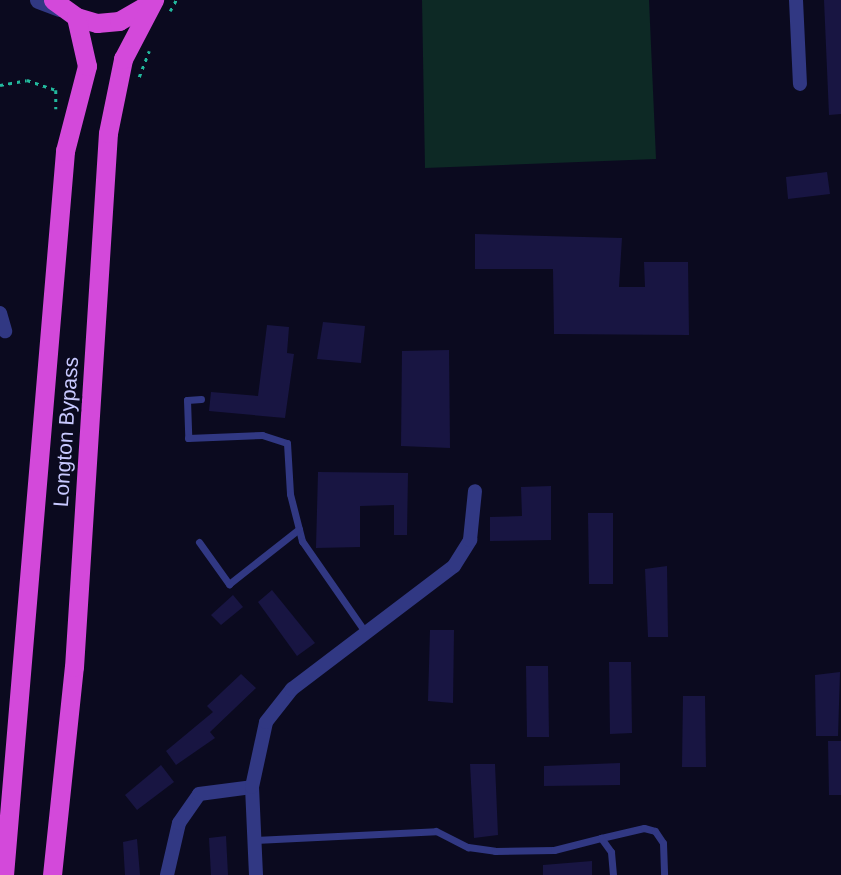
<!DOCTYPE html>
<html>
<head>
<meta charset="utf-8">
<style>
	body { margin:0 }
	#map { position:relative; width:841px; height:875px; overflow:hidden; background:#0b0a1f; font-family:Arial,sans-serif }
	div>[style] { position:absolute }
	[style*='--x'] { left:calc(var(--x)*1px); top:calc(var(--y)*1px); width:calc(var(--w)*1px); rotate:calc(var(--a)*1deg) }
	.green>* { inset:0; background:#0d2925 }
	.building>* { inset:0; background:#181542 }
	.path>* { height:2.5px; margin-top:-1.25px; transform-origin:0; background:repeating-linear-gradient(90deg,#22b99d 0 3.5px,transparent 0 8.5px) }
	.service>* { height:7px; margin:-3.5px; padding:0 3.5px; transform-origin:3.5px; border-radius:3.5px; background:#313883 }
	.minor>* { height:14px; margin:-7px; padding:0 7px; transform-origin:7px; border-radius:7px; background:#313883 }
	.tertiary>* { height:18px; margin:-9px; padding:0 9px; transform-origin:9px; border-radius:9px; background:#313883 }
	.trunk>* { height:19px; margin:-9.5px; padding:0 9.5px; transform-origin:9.5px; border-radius:9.5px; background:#d349da }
	span { translate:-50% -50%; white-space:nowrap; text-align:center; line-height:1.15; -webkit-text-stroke:5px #0b0a1f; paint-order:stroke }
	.street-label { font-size:21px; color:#c8c9ff }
</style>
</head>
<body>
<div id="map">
	<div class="green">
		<div style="clip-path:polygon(422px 0,649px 0,656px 159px,425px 168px)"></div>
	</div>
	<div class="building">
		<div style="clip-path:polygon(824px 0,841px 0,841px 114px,829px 115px)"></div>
		<div style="clip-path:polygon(827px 172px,830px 194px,788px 199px,786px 177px)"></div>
		<div style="clip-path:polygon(475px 234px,622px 238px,619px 287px,645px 287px,644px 262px,688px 262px,689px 335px,554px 334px,553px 269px,475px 269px)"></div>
		<div style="clip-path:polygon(323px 322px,365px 326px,361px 363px,317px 359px)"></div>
		<div style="clip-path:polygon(267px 325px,289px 327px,287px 353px,294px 354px,285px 418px,209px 411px,211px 392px,258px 396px)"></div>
		<div style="clip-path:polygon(449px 350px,450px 448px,401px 446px,402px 351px)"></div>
		<div style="clip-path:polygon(318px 472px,408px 473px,407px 535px,394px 535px,394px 505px,360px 506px,360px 547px,316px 548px)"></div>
		<div style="clip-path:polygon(551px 486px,551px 540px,490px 541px,490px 517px,522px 516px,521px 487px)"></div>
		<div style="clip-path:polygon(588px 513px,613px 513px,613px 584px,589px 584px)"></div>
		<div style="clip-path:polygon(667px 566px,668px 637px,648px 637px,645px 569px)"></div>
		<div style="clip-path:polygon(272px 590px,315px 643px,297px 656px,258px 602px)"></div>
		<div style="clip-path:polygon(233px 595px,243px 607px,221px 625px,211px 615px)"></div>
		<div style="clip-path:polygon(430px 630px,454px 630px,453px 703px,428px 701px)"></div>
		<div style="clip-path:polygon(609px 662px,631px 662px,632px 733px,610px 734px)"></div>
		<div style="clip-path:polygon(526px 666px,548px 666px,549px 737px,527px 737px)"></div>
		<div style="clip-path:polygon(840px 672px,838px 736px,816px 736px,815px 675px)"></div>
		<div style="clip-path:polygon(241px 674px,256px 688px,210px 732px,215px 738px,176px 765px,166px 751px,213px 712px,207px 706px)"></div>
		<div style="clip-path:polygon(683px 696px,705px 696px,706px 767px,682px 767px)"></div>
		<div style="clip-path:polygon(828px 741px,841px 741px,841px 795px,829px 795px)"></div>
		<div style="clip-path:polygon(620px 763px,620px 785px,544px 786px,544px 766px)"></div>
		<div style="clip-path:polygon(470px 764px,495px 764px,498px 835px,474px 838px)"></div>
		<div style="clip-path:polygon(161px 765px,174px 782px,137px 810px,125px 795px)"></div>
		<div style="clip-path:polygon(226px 836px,228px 875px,211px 875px,209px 838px)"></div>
		<div style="clip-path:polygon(137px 839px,140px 875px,125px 875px,123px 842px)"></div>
		<div style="clip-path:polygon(592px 861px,592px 875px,543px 875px,543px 865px)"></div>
	</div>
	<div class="path">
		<div style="--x:170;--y:11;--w:13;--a:-61"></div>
		<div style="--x:139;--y:77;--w:28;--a:-69"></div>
		<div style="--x:0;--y:85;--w:27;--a:-10"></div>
		<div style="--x:27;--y:80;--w:31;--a:19"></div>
		<div style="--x:56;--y:90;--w:19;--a:90"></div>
	</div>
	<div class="service">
		<div style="--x:201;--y:399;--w:14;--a:176"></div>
		<div style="--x:187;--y:400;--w:38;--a:88"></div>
		<div style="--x:188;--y:438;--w:74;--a:-2.3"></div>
		<div style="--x:262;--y:435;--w:26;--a:18"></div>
		<div style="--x:287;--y:443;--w:51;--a:86.6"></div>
		<div style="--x:290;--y:494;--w:49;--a:75.7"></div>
		<div style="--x:302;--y:541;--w:112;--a:55.2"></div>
		<div style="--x:199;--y:542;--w:52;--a:54.5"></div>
		<div style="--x:229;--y:584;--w:89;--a:-38.2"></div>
		<div style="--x:601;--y:838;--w:44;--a:-13.1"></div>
		<div style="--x:644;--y:828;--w:11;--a:15"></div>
		<div style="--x:655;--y:831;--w:14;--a:56"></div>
		<div style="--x:663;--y:843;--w:32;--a:88"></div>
		<div style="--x:255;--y:840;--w:181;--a:-2.8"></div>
		<div style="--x:436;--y:831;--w:36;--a:27"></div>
		<div style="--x:468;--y:847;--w:27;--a:8"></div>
		<div style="--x:495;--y:851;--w:59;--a:-1"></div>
		<div style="--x:554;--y:850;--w:49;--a:-14.3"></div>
		<div style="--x:601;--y:838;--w:17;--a:54"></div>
		<div style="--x:611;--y:852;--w:23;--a:85"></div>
	</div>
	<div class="minor">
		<div style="--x:796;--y:0;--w:84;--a:87.3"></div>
		<div style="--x:0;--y:313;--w:19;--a:74"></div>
		<div style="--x:167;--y:875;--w:53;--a:-77"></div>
		<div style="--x:179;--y:823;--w:35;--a:-55"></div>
		<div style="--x:199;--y:794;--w:53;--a:-7.5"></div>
		<div style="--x:256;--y:875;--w:88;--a:-92.6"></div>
		<div style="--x:252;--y:787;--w:66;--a:-77.8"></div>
		<div style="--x:266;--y:722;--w:42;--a:-51.8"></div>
		<div style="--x:292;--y:689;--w:203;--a:-37.2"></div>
		<div style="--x:454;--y:566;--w:31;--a:-58"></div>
		<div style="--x:470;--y:540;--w:49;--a:-84.2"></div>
	</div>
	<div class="tertiary">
		<div style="--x:39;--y:0;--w:22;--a:21"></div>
	</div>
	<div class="trunk">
		<div style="--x:53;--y:0;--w:29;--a:36"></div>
		<div style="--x:76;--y:17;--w:22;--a:16"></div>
		<div style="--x:97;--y:23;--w:22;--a:-5"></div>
		<div style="--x:119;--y:21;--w:34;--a:-30"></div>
		<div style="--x:4;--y:875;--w:727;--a:-85.18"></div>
		<div style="--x:65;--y:151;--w:88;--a:-75.5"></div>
		<div style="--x:87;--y:66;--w:50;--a:-102.7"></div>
		<div style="--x:52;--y:875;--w:209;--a:-84"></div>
		<div style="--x:74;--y:667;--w:535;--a:-86.36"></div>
		<div style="--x:108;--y:133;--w:76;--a:-78.5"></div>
		<div style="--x:123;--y:59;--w:67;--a:-62.3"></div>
	</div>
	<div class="street-label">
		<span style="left:66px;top:432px;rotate:-86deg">Longton Bypass</span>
	</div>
</div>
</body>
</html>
